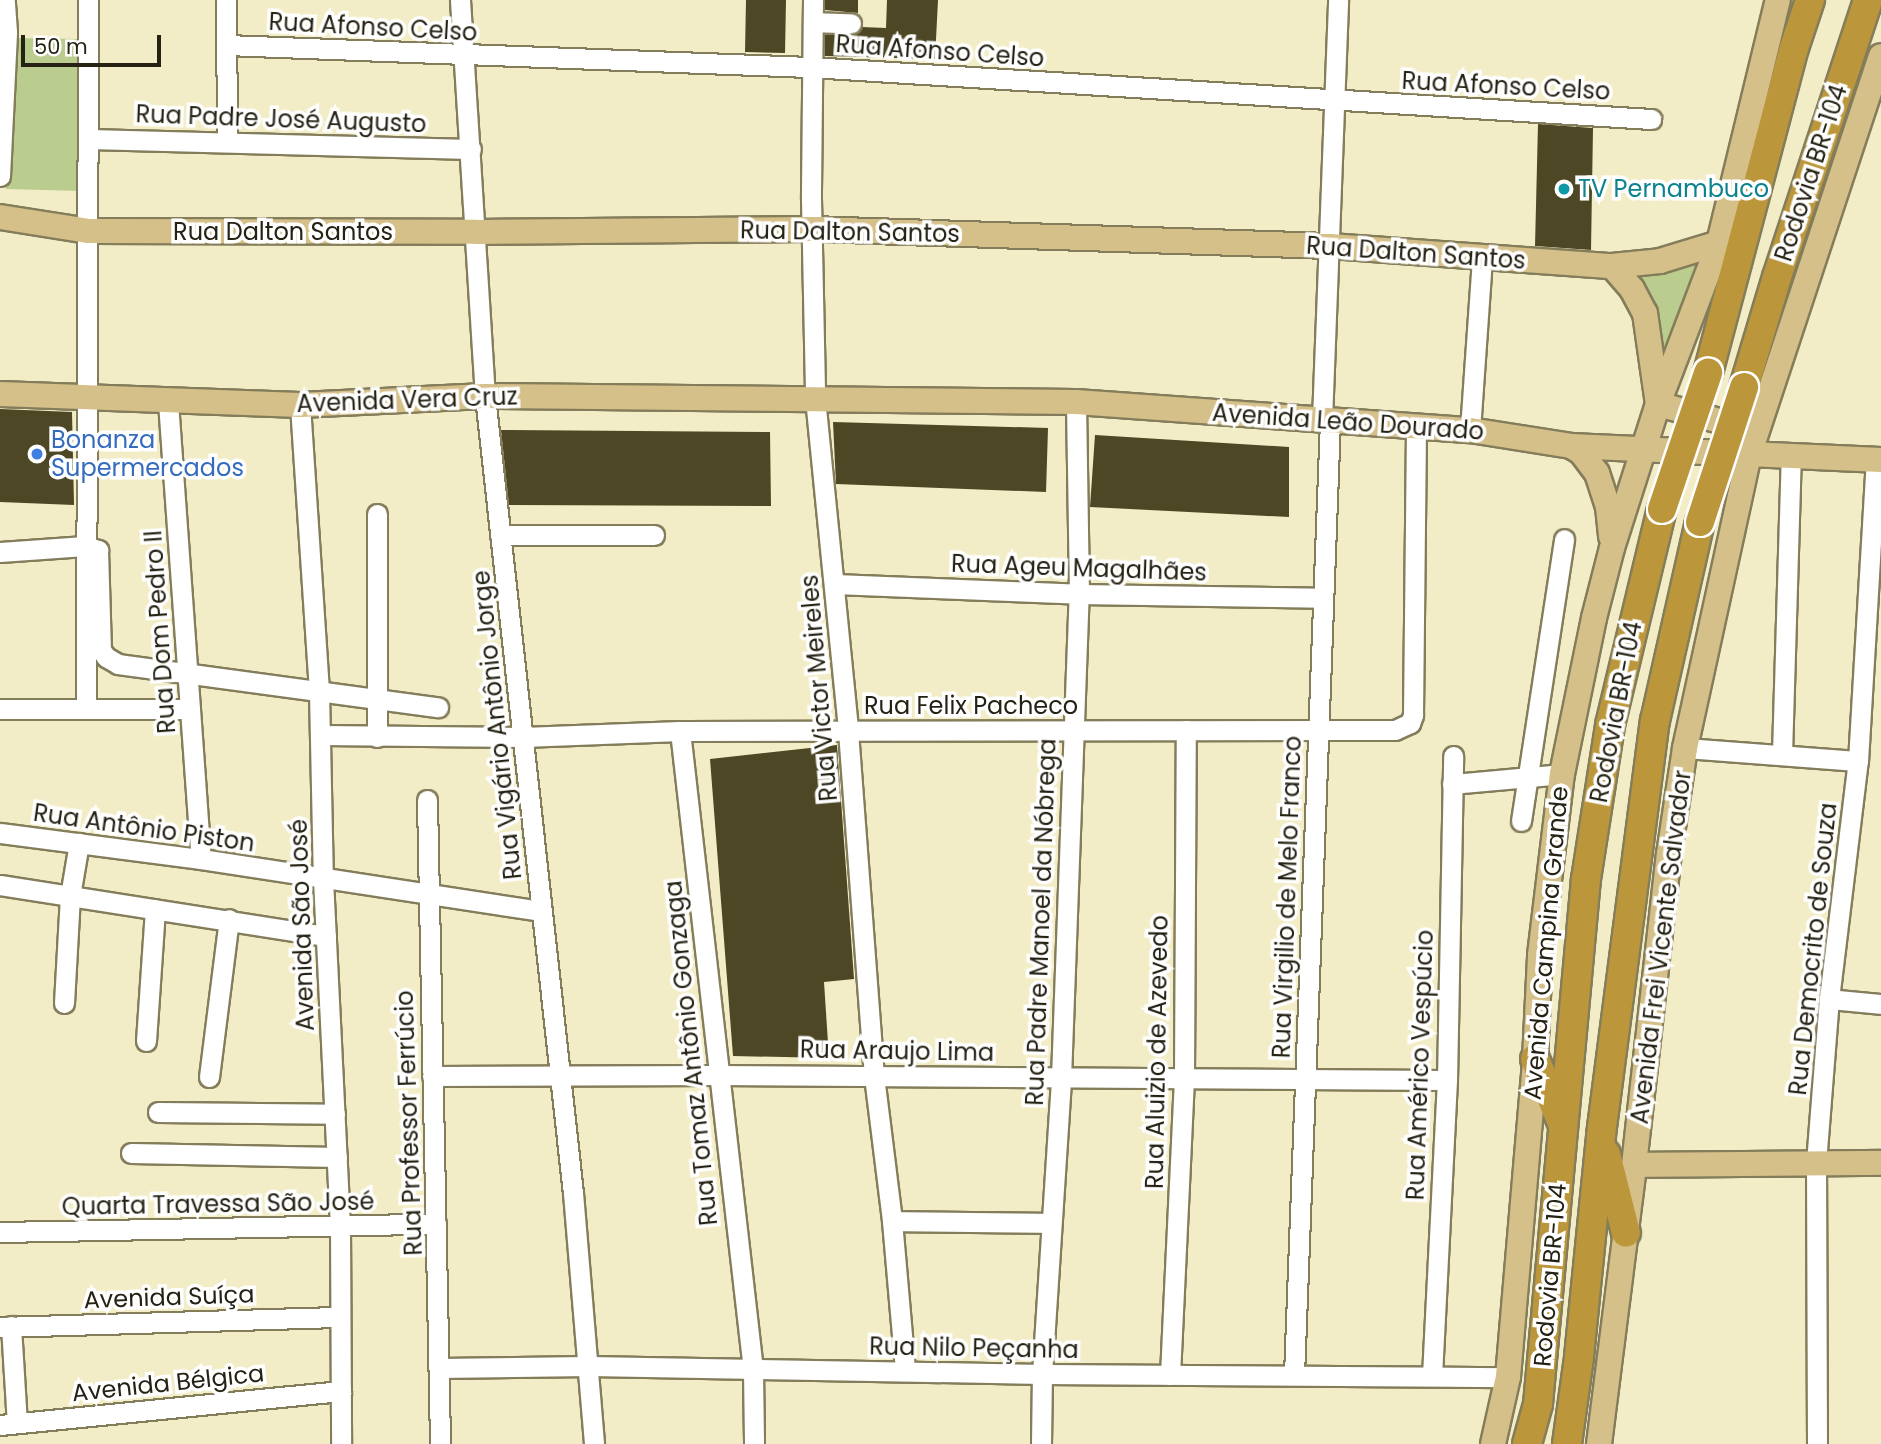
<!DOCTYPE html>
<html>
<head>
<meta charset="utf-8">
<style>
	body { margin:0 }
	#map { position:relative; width:1881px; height:1444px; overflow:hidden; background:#f3edc7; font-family:Poppins,sans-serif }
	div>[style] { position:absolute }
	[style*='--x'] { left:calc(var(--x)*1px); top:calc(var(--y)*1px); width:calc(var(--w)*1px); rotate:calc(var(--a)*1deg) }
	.green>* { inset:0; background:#bacc8e }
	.building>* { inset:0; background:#4d4726 }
	.roads { filter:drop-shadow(2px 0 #847d5b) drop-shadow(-2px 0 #847d5b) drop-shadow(0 2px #847d5b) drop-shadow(0 -2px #847d5b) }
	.minor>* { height:19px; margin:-9.5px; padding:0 9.5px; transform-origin:9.5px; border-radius:9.5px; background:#fff }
	.major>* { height:24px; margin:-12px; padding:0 12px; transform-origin:12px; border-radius:12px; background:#d6c089 }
	.highway>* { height:28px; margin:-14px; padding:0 14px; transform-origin:14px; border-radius:14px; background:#bb963a }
	.bridges { filter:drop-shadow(2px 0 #fff) drop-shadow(-2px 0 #fff) drop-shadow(0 2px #fff) drop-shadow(0 -2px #fff) }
	.highway-bridge>* { height:28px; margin:-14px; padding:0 14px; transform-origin:14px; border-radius:14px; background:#bb963a }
	.dots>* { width:19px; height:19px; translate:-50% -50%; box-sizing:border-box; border:4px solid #fff; border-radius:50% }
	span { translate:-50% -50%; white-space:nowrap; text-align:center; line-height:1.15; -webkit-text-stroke:7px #fff; paint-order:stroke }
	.street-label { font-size:24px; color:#252214 }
	.culture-label { font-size:24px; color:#0d838f }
	.left { translate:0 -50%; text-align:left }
	.shop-label { font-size:24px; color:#366cbe }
	.scale { position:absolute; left:21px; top:35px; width:140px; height:32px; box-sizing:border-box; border:4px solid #252214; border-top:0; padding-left:9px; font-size:21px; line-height:24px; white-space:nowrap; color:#252214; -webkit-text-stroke:5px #fff; paint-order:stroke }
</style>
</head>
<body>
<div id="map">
	<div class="green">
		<div style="clip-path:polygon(8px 38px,83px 39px,81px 191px,6px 189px)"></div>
		<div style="clip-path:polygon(1712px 249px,1662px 386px,1618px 269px)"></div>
	</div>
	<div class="building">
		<div style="clip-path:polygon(746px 0,786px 0,785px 53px,745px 52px)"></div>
		<div style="clip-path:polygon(825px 0,858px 0,858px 13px,825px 10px)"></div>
		<div style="clip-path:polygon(887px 0,938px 0,935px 59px,825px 56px,825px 35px,851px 35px,862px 27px,886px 28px)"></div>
		<div style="clip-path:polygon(1538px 124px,1593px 128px,1591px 250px,1535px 246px)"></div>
		<div style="clip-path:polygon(0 409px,72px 412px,74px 505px,0 502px)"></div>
		<div style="clip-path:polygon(833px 422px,1048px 428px,1046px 492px,836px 484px)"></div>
		<div style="clip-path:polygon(501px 430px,770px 432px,771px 506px,509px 505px)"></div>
		<div style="clip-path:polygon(1095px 435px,1289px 447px,1289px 517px,1090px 507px)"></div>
		<div style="clip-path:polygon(837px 745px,854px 979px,824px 982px,829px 1058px,733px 1056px,710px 759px)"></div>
	</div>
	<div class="roads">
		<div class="minor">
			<div style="--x:226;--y:0;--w:142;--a:89.6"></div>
			<div style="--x:460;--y:0;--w:397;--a:86.4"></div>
			<div style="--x:485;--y:396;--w:802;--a:83.7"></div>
			<div style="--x:573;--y:1193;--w:252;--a:85.2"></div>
			<div style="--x:813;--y:0;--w:199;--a:90.6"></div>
			<div style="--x:811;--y:199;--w:199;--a:88.8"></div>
			<div style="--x:815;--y:398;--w:335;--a:84.3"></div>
			<div style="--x:848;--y:731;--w:346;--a:85.7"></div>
			<div style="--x:874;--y:1076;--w:146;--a:82.9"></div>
			<div style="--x:892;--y:1221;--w:150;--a:85"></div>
			<div style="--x:813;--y:22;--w:38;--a:2"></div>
			<div style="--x:226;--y:45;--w:584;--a:2.16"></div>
			<div style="--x:810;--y:67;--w:843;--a:3.54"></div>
			<div style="--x:89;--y:139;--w:382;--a:1.5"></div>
			<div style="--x:0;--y:176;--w:144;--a:-87.2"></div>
			<div style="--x:7;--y:32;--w:32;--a:-94"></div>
			<div style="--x:168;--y:402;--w:458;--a:85.9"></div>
			<div style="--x:300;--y:405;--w:288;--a:86.2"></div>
			<div style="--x:319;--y:692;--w:187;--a:88.8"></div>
			<div style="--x:323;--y:879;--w:349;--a:87.2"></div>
			<div style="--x:340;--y:1228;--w:216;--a:89.7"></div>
			<div style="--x:1322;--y:420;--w:420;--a:-87.8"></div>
			<div style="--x:1470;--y:430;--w:172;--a:-86"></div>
			<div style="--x:500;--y:535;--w:154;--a:0"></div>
			<div style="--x:0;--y:552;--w:85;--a:-4"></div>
			<div style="--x:85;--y:546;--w:14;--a:17"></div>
			<div style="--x:98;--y:550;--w:100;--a:88.3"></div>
			<div style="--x:101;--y:650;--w:9;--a:54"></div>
			<div style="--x:106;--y:657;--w:14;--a:30"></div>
			<div style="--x:118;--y:664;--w:323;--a:7.7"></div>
			<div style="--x:835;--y:584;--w:244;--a:2.3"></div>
			<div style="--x:1079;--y:594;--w:243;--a:0.9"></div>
			<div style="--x:86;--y:707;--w:707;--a:-89.84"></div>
			<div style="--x:0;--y:709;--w:190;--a:0"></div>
			<div style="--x:680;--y:731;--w:643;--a:83.48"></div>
			<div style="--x:753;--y:1370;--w:74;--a:89.2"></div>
			<div style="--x:321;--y:735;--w:202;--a:0.6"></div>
			<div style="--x:523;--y:737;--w:157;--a:-2.2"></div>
			<div style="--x:680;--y:731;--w:715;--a:-0.08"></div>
			<div style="--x:1395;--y:730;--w:17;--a:-25"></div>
			<div style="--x:1410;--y:723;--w:9;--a:-69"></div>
			<div style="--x:1413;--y:715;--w:290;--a:-89.4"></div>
			<div style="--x:377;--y:737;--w:223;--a:-90"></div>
			<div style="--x:1685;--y:748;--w:173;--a:4.3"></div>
			<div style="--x:1782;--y:754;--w:297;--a:-88.3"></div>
			<div style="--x:1452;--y:784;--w:110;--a:-5.2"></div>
			<div style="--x:427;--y:800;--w:644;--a:88.84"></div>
			<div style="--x:1521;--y:821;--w:285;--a:-81.3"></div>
			<div style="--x:0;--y:833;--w:203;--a:7.4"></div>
			<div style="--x:201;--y:859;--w:345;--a:8.7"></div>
			<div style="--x:0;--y:885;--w:330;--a:8.9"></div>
			<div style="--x:1829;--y:999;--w:52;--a:5.5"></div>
			<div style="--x:64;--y:1003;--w:107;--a:-86.8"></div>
			<div style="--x:70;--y:896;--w:54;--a:-80.4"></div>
			<div style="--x:146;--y:1041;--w:132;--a:-86.1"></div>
			<div style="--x:432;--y:1076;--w:285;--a:-0.2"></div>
			<div style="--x:717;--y:1075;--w:730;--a:0.39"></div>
			<div style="--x:209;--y:1077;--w:159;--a:-82.8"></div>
			<div style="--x:158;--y:1112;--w:177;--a:0.6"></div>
			<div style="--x:131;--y:1153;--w:206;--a:1.1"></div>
			<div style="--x:892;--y:1221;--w:158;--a:0.7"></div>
			<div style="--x:0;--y:1232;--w:436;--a:-1.1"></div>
			<div style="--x:11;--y:1326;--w:97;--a:86.5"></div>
			<div style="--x:0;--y:1327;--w:340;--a:-1.7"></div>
			<div style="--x:440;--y:1368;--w:149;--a:-0.8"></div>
			<div style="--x:589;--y:1366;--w:453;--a:1"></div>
			<div style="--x:1042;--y:1374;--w:466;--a:0.4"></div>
			<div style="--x:1170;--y:1375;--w:298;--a:-87.3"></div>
			<div style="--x:1184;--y:1077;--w:347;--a:-89.7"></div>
			<div style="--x:1294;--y:1375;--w:956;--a:-87.84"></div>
			<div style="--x:1432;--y:1376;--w:296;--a:-87.1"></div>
			<div style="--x:1447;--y:1080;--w:324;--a:-88.9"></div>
			<div style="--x:0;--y:1425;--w:343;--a:-5.7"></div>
			<div style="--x:1041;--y:1444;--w:70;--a:-89.2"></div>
			<div style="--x:1042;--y:1374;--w:297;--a:-86.3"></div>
			<div style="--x:1061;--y:1078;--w:484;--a:-87.9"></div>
			<div style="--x:1079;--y:594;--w:192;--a:-90.9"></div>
			<div style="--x:1817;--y:1444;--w:281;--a:-90.2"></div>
			<div style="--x:1816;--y:1163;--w:165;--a:-85.5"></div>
			<div style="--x:1829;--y:999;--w:240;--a:-83.1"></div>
			<div style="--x:1858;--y:761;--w:302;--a:-86.6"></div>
		</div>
		<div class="major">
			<div style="--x:0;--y:217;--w:89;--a:9"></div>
			<div style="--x:88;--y:231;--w:389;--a:0.1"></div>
			<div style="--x:477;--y:232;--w:334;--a:-0.5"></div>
			<div style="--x:811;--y:229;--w:519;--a:1.88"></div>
			<div style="--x:1330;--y:246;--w:283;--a:4.1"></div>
			<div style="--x:1612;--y:266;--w:48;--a:-5.9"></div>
			<div style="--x:1660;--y:261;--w:62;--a:-17"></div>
			<div style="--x:1612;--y:266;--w:30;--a:49"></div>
			<div style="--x:1632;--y:289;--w:27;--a:62"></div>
			<div style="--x:1645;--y:313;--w:92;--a:81.9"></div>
			<div style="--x:1658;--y:404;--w:94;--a:15.4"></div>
			<div style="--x:0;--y:394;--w:300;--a:2.1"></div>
			<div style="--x:300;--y:405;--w:185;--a:-2.8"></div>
			<div style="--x:485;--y:396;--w:591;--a:0.58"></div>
			<div style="--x:1076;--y:402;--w:395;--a:4.1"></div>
			<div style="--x:1470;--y:430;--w:102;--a:9"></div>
			<div style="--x:1571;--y:446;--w:310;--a:2.6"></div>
			<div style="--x:1571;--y:446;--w:12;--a:31"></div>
			<div style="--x:1581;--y:452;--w:26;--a:53"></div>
			<div style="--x:1597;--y:473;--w:36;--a:72"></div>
			<div style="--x:1608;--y:507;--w:30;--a:84"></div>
			<div style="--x:1634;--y:1165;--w:247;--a:-0.5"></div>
			<div style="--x:1493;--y:1444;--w:69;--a:-77.4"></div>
			<div style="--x:1508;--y:1377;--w:319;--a:-85.1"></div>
			<div style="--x:1535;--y:1059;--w:104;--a:-87.2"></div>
			<div style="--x:1540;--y:955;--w:182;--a:-83.1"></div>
			<div style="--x:1562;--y:774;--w:159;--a:-78.4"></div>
			<div style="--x:1594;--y:618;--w:72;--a:-75.6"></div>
			<div style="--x:1612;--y:548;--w:151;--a:-72.3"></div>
			<div style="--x:1658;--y:404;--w:172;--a:-69.2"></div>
			<div style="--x:1719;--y:243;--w:250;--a:-76.4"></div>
			<div style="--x:1599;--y:1444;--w:281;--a:-82.8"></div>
			<div style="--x:1634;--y:1165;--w:313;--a:-83.6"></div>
			<div style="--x:1669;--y:854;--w:107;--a:-81.4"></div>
			<div style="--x:1685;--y:748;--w:300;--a:-77.7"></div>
			<div style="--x:1749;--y:455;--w:420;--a:-71.7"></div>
		</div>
		<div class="highway">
			<div style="--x:1708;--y:373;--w:336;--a:-75.2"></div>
			<div style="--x:1794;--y:48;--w:51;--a:-71.6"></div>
			<div style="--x:1744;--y:387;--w:115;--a:-73.3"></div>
			<div style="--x:1777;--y:277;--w:292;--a:-71.8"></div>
			<div style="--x:1535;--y:1059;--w:69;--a:67.1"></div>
			<div style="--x:1606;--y:1154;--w:81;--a:75.8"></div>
			<div style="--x:1527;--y:1444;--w:41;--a:-74.6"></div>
			<div style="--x:1538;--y:1404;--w:527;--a:-84.78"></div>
			<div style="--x:1586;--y:879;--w:156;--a:-81.1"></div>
			<div style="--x:1610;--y:725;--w:222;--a:-76.5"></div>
			<div style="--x:1567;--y:1444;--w:88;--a:-82.1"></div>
			<div style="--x:1579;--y:1357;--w:223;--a:-84.3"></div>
			<div style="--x:1601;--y:1135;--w:418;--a:-82.6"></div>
			<div style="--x:1655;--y:721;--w:204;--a:-77.3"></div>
		</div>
	</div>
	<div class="bridges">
		<div class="highway-bridge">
			<div style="--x:1662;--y:509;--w:144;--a:-71.3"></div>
			<div style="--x:1700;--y:522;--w:142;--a:-71.9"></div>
		</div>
	</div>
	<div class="dots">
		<div style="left:1564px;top:189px;background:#0f9aa8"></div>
		<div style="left:37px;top:454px;background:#3f7fe0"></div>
	</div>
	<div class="street-label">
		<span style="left:373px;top:27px;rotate:3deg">Rua Afonso Celso</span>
		<span style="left:940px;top:51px;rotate:4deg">Rua Afonso Celso</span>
		<span style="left:1506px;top:86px;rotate:3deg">Rua Afonso Celso</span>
		<span style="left:281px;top:119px;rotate:2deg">Rua Padre José Augusto</span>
		<span style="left:1811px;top:173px;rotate:-72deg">Rodovia BR-104</span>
		<span style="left:283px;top:232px">Rua Dalton Santos</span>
		<span style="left:850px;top:232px;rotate:1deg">Rua Dalton Santos</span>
		<span style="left:1416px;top:253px;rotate:4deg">Rua Dalton Santos</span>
		<span style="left:407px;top:400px;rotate:-2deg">Avenida Vera Cruz</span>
		<span style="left:1348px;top:422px;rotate:4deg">Avenida Leão Dourado</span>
		<span style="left:1079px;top:568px;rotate:2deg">Rua Ageu Magalhães</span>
		<span style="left:160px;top:632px;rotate:-94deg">Rua Dom Pedro II</span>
		<span style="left:819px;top:688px;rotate:-95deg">Rua Victor Meireles</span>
		<span style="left:971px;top:706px">Rua Felix Pacheco</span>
		<span style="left:1616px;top:712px;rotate:-79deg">Rodovia BR-104</span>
		<span style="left:497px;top:725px;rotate:-96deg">Rua Vigário Antônio Jorge</span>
		<span style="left:144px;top:828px;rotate:8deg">Rua Antônio Piston</span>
		<span style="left:1287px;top:897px;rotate:-88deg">Rua Virgilio de Melo Franco</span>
		<span style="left:1041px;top:922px;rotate:-88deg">Rua Padre Manoel da Nóbrega</span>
		<span style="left:302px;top:925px;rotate:-92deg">Avenida São José</span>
		<span style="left:1546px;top:943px;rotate:-85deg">Avenida Campina Grande</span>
		<span style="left:1661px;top:947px;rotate:-83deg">Avenida Frei Vicente Salvador</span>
		<span style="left:1813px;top:949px;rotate:-84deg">Rua Democrito de Souza</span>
		<span style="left:897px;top:1051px;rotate:1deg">Rua Araujo Lima</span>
		<span style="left:1157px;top:1052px;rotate:-89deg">Rua Aluizio de Azevedo</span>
		<span style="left:691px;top:1053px;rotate:-96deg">Rua Tomaz Antônio Gonzaga</span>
		<span style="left:1420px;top:1065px;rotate:-88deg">Rua Américo Vespúcio</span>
		<span style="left:409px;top:1123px;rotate:-92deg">Rua Professor Ferrúcio</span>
		<span style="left:218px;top:1204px;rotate:-1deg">Quarta Travessa São José</span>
		<span style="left:1550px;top:1275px;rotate:-85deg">Rodovia BR-104</span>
		<span style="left:169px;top:1297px;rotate:-2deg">Avenida Suíça</span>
		<span style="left:974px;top:1348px;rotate:1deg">Rua Nilo Peçanha</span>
		<span style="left:168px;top:1383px;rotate:-6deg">Avenida Bélgica</span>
	</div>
	<div class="culture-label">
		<span class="left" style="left:1578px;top:189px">TV Pernambuco</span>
	</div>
	<div class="shop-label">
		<span class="left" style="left:51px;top:454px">Bonanza<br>Supermercados</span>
	</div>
	<div class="scale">50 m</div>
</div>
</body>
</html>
